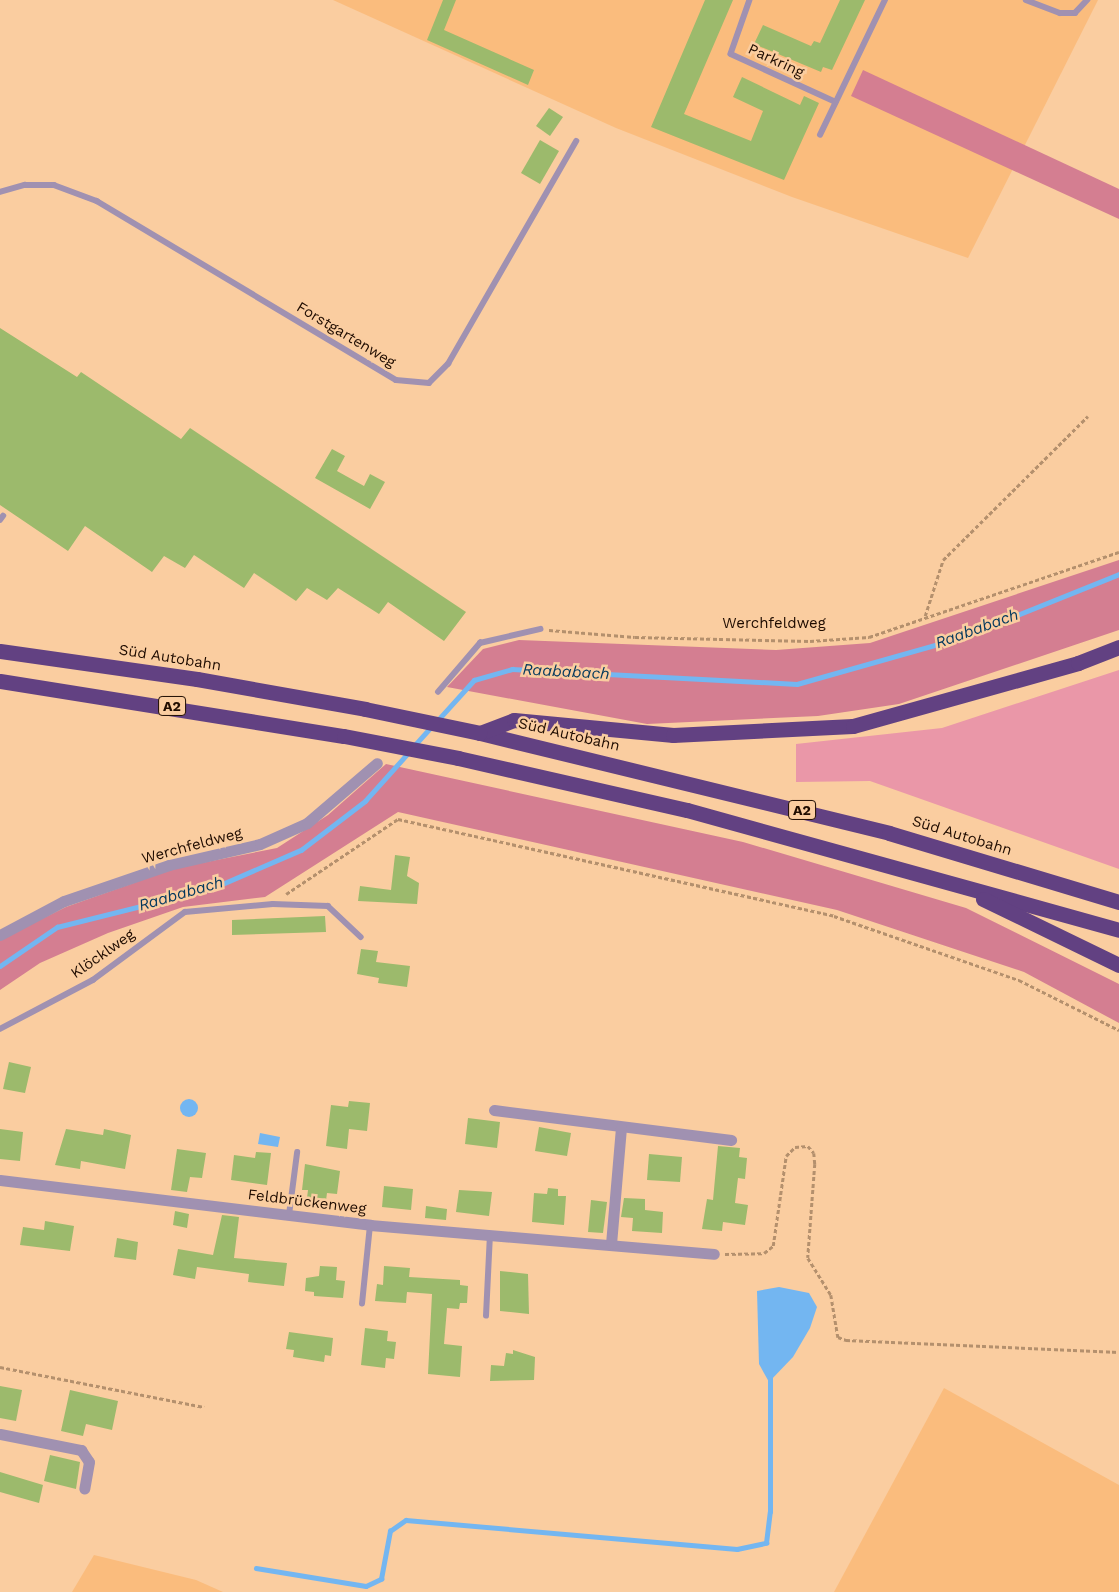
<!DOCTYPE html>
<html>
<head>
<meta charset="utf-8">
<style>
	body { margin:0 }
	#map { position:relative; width:1119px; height:1592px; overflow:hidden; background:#facda0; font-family:"Work Sans",sans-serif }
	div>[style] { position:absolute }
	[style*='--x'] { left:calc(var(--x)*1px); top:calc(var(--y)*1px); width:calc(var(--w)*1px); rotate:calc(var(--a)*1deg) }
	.built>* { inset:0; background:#fabc7d }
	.green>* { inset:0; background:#ea97a8 }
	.forest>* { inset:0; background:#d47e91 }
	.water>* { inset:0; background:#73b6f1 }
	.round { border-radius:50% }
	.stream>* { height:4.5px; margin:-2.25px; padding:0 2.25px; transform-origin:2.25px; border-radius:2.25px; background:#73b6f1 }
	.building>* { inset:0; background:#9cba6c }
	.path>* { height:2.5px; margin-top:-1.25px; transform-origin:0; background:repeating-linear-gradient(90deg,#b4906d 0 4px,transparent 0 6.5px) }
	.lane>* { height:5.5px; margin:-2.75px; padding:0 2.75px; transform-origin:2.75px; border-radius:2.75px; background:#a091b1 }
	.street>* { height:11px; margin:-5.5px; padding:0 5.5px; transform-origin:5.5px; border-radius:5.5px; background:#a091b1 }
	.highway>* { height:15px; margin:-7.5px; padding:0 7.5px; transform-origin:7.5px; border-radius:7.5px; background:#624182 }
	.highway-bridge>* { height:15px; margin:-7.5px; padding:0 7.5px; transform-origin:7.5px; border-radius:7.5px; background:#624182 }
	span { translate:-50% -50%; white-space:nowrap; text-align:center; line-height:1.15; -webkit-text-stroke:5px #facda0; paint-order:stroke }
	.shield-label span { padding:1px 4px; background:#facda0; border:1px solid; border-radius:4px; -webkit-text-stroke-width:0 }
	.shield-label { font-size:14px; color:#1f0c00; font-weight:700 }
	.street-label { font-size:15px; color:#1f0c00 }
	.water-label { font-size:16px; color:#02385d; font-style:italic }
</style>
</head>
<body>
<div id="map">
	<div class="built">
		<div style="clip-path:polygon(333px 0,1098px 0,968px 258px,792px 197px,616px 128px)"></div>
		<div style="clip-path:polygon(944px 1388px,1119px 1485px,1119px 1592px,834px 1592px)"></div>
		<div style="clip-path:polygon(94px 1555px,196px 1580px,223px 1592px,72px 1592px)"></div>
	</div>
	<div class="green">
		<div style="clip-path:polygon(1119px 670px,1119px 869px,870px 781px,796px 782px,796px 744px,942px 728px)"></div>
	</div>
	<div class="forest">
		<div style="clip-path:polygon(863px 70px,1119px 189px,1119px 219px,851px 96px)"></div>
		<div style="clip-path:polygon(1119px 560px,1119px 630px,899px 704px,818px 716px,647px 724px,447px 687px,483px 649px,519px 640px,776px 650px,870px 643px)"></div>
		<div style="clip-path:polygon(386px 764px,743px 842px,966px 908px,1119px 984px,1119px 1023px,1024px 972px,837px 910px,398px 812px,265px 897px,183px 907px,108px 933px,40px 963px,0 990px,0 941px,9px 935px,66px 907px,176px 868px,277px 848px,328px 815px)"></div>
	</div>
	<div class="water">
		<div class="round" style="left:180px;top:1099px;width:18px;height:18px"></div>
		<div style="clip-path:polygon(260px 1133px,280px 1137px,278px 1147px,258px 1144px)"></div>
		<div style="clip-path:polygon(779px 1287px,809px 1293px,817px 1307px,810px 1328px,793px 1357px,769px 1382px,759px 1364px,757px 1291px)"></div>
	</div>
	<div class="stream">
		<div style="--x:437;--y:721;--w:55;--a:-47.9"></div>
		<div style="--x:474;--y:680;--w:40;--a:-16"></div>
		<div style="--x:512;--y:669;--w:285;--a:3"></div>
		<div style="--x:797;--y:684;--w:169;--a:-15.8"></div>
		<div style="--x:960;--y:638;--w:171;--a:-21.9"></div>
		<div style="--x:413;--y:747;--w:28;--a:-48"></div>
		<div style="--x:0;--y:966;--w:69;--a:-34.4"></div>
		<div style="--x:57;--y:927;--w:161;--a:-14"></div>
		<div style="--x:213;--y:888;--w:96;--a:-23.4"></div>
		<div style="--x:301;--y:850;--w:81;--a:-37.4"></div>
		<div style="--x:365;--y:801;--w:64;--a:-48.1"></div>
		<div style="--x:256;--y:1568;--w:111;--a:9.3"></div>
		<div style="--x:366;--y:1586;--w:17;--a:-25"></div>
		<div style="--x:381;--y:1579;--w:49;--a:-79.4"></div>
		<div style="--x:390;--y:1531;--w:19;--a:-35"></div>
		<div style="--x:406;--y:1520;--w:332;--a:5"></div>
		<div style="--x:737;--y:1549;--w:30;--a:-12"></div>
		<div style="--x:766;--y:1543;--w:31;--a:-83"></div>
		<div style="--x:770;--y:1512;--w:134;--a:-90"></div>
	</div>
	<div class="building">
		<div style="clip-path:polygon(443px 0,456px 0,444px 30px,534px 70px,528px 85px,427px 40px)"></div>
		<div style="clip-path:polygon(705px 0,733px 0,684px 114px,751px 141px,763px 111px,733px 97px,742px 77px,800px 105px,804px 96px,819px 103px,784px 180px,651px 127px)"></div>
		<div style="clip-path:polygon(840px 0,865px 0,832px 70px,823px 67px,821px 72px,754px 44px,763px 25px,811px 46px,814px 41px,820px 43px)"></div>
		<div style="clip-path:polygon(549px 108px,563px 117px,550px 136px,536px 126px)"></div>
		<div style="clip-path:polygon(540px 140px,559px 151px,540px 184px,521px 173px)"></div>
		<div style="clip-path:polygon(0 328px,77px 377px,81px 372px,181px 439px,190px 428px,466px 612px,444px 641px,388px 602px,379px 614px,338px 588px,327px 600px,307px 588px,296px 601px,254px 573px,244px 588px,194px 555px,185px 568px,164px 556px,152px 572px,85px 526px,68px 551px,0 505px)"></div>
		<div style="clip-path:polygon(332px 449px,345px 456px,337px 471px,364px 486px,370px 474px,385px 482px,370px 509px,315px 478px)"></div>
		<div style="clip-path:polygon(395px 855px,410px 857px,407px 876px,419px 883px,417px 904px,358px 901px,360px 886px,391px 890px)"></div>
		<div style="clip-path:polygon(325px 916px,326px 932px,232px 935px,232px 920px)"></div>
		<div style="clip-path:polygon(361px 949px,378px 951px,376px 962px,410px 966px,407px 987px,378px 983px,379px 978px,357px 974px)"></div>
		<div style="clip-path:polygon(9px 1062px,31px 1067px,25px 1093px,3px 1089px)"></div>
		<div style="clip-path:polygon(349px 1101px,370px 1103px,367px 1131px,349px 1129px,347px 1149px,326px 1146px,331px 1105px,348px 1107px)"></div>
		<div style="clip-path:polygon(468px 1118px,500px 1122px,497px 1148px,465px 1144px)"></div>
		<div style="clip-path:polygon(539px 1127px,571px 1133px,567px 1156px,535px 1151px)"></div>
		<div style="clip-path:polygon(0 1129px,23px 1132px,20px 1161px,0 1159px)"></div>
		<div style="clip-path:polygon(66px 1129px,103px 1135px,104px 1129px,131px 1135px,125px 1169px,81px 1161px,80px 1169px,55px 1165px)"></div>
		<div style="clip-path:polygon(718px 1146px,740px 1148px,739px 1157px,747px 1158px,745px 1179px,738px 1178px,735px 1203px,748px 1205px,745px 1225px,723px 1222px,722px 1231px,702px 1229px,707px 1199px,713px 1200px)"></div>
		<div style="clip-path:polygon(177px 1149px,206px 1153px,202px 1178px,190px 1177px,187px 1192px,171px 1190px)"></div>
		<div style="clip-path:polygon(256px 1152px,271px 1153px,267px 1185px,231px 1180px,234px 1155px,255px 1158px)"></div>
		<div style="clip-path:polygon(649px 1154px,682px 1157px,680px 1182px,647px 1180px)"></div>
		<div style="clip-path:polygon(305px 1164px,340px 1171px,337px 1194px,327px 1193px,325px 1208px,306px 1206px,308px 1190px,302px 1190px)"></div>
		<div style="clip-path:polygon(384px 1186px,413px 1189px,411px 1210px,382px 1207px)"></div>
		<div style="clip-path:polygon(548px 1188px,558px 1189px,558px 1196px,566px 1196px,564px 1225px,532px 1222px,534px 1193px,547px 1194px)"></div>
		<div style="clip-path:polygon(459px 1190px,492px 1192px,489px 1216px,456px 1212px)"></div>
		<div style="clip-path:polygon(624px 1198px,645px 1199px,645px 1210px,663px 1212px,662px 1233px,632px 1231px,633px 1218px,621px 1217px)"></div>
		<div style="clip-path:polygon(591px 1200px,607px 1202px,603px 1233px,588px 1232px)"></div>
		<div style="clip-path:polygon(426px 1206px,447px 1209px,446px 1220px,425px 1218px)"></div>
		<div style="clip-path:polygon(175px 1211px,189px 1214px,187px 1228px,173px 1225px)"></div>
		<div style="clip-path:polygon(222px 1215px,239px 1217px,234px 1258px,287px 1263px,284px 1286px,248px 1282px,249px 1274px,197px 1267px,195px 1279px,173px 1275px,178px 1249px,213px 1255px)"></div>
		<div style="clip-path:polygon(45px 1221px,74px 1226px,70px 1251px,20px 1245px,23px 1227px,44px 1230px)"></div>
		<div style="clip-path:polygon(117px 1238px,138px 1242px,136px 1260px,114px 1257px)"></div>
		<div style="clip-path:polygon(320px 1266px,337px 1267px,336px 1280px,345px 1281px,343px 1298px,314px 1296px,314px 1292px,305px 1291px,306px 1278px,319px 1276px)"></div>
		<div style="clip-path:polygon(384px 1266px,410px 1268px,409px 1277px,460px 1280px,460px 1285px,468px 1286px,467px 1303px,460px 1303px,459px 1309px,447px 1308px,444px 1344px,462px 1346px,460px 1377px,428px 1374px,432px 1294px,407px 1292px,406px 1303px,375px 1301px,377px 1284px,383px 1285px)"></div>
		<div style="clip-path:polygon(500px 1271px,528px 1274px,529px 1314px,500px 1311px)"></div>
		<div style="clip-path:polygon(365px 1328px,388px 1331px,387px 1341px,396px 1342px,394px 1359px,386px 1358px,385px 1368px,361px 1365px)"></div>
		<div style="clip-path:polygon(289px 1332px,333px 1338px,331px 1356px,325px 1355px,324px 1362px,293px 1357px,294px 1350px,286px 1349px)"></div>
		<div style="clip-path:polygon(513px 1350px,535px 1357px,534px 1380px,490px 1381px,491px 1365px,504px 1366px,506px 1353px,513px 1354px)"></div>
		<div style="clip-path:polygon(0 1386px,22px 1390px,16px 1421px,0 1418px)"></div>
		<div style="clip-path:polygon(70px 1390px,118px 1401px,112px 1430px,86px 1424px,83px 1436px,61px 1431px)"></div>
		<div style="clip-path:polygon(50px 1455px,80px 1462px,76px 1489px,44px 1481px)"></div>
		<div style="clip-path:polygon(0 1472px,43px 1485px,39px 1503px,0 1492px)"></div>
	</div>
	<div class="path">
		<div style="--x:925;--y:616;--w:59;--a:-72.2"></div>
		<div style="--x:943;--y:560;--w:204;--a:-44.8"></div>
		<div style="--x:549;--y:630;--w:86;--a:4.7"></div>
		<div style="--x:635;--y:637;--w:175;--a:1.3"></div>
		<div style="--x:810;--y:641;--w:59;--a:-3.9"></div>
		<div style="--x:869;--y:637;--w:264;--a:-18.8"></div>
		<div style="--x:286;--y:894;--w:135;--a:-33.8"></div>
		<div style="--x:398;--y:819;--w:447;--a:12.5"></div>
		<div style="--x:834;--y:916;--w:196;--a:19.1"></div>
		<div style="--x:1019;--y:980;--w:112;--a:26.6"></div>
		<div style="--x:725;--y:1254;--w:39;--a:-1"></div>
		<div style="--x:764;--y:1253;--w:11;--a:-38"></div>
		<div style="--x:773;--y:1246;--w:91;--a:-81.8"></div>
		<div style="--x:786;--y:1156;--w:13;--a:-45"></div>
		<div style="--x:795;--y:1147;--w:13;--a:-4"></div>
		<div style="--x:808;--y:1146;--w:9;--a:49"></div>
		<div style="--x:814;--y:1153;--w:11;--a:85"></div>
		<div style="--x:815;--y:1164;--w:94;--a:94.3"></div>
		<div style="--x:808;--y:1258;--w:44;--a:58.1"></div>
		<div style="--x:831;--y:1295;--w:43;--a:80.5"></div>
		<div style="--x:838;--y:1337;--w:9;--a:21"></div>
		<div style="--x:846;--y:1340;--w:273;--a:2.5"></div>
		<div style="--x:0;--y:1367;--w:208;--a:11.1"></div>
	</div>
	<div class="lane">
		<div style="--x:750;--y:0;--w:57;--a:109.4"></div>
		<div style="--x:731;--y:54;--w:115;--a:24.6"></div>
		<div style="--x:1026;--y:0;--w:36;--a:21"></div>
		<div style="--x:1060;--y:13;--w:15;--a:0"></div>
		<div style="--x:1075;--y:13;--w:18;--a:-47"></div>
		<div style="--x:820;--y:135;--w:150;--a:-64.3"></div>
		<div style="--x:0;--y:192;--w:26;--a:-16"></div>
		<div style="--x:25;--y:185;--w:29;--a:0"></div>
		<div style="--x:54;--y:185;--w:46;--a:20.4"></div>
		<div style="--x:97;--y:201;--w:348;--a:30.9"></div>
		<div style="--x:396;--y:380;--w:33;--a:5"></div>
		<div style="--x:429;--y:383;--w:27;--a:-45"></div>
		<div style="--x:448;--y:364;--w:257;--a:-60.1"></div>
		<div style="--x:0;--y:520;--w:5;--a:-53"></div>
		<div style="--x:438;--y:692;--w:65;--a:-49.4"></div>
		<div style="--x:480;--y:643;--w:62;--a:-13.1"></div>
		<div style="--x:0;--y:1029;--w:105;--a:-27.8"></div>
		<div style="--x:93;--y:980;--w:114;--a:-36.5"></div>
		<div style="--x:185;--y:912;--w:88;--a:-5.2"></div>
		<div style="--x:273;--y:904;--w:55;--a:2.1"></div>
		<div style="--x:328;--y:906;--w:45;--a:43.2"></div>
		<div style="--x:289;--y:1215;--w:63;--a:-82.6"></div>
		<div style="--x:362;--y:1304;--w:79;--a:-84.2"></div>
		<div style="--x:486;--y:1316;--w:81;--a:-87.2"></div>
	</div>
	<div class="street">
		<div style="--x:0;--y:935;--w:72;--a:-28"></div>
		<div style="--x:64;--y:901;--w:111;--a:-18.9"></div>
		<div style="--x:169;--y:865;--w:93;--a:-13"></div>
		<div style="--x:260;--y:844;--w:51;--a:-24.1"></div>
		<div style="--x:307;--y:823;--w:92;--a:-40.6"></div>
		<div style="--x:494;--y:1110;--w:239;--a:7.2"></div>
		<div style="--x:0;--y:1180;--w:373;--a:6.9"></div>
		<div style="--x:370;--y:1225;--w:345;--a:4.8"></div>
		<div style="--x:611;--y:1244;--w:117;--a:-85.1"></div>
		<div style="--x:0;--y:1434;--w:83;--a:11.2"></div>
		<div style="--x:81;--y:1450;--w:14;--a:56"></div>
		<div style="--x:89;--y:1462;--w:27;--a:100"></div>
	</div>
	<div class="highway">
		<div style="--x:0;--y:651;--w:199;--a:8.1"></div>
		<div style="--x:197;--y:679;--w:171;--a:10.1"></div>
		<div style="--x:0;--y:681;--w:348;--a:9.1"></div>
		<div style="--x:480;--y:733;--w:421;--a:13.7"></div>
		<div style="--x:889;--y:833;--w:240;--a:16.7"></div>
		<div style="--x:480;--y:733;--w:36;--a:-21"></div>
		<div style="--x:514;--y:720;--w:160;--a:5.4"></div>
		<div style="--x:673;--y:735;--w:180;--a:-2.9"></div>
		<div style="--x:853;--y:726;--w:234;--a:-15.6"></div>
		<div style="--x:1078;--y:663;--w:44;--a:-21.3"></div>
		<div style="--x:458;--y:758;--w:235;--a:12.8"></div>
		<div style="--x:687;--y:810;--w:448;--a:15.5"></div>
		<div style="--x:983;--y:899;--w:151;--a:25.9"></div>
	</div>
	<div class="highway-bridge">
		<div style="--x:365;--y:709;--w:117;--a:11.8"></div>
		<div style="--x:344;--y:736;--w:116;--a:10.9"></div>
	</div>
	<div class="shield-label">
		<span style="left:172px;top:706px">A2</span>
		<span style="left:802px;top:810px">A2</span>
	</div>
	<div class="street-label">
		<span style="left:776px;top:61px;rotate:25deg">Parkring</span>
		<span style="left:346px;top:335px;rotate:31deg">Forstgartenweg</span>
		<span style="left:774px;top:624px">Werchfeldweg</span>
		<span style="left:170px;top:658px;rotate:9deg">Süd Autobahn</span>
		<span style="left:569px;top:735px;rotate:13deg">Süd Autobahn</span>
		<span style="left:962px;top:836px;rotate:17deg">Süd Autobahn</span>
		<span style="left:192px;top:846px;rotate:-15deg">Werchfeldweg</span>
		<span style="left:103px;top:954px;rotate:-35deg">Klöcklweg</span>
		<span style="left:307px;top:1202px;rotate:7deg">Feldbrückenweg</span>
	</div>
	<div class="water-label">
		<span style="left:977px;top:629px;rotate:-20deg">Raababach</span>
		<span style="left:566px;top:672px;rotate:3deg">Raababach</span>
		<span style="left:181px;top:894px;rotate:-16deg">Raababach</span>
	</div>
</div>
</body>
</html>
